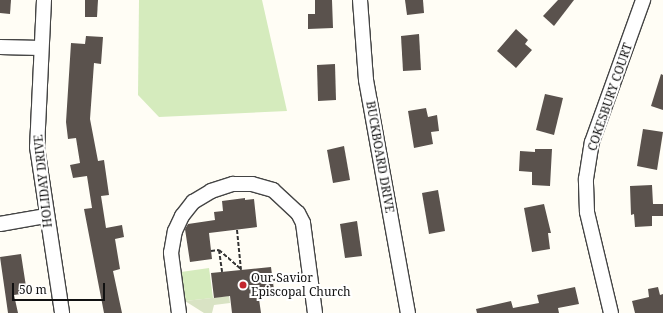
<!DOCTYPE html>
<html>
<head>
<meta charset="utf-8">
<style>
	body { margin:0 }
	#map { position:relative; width:663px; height:313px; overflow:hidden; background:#fffdf5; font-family:"Noto Serif",serif }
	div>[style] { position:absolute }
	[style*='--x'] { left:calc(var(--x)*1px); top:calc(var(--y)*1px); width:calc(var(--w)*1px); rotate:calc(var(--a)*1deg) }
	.green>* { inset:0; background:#d5ebbd }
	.cemetery>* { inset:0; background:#d9e3c4 }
	.building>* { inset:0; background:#5a524d }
	.path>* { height:2px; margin-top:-1px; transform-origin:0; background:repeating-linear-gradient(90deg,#333 0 4px,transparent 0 6px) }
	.roads { filter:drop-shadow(1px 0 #444) drop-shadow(-1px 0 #444) drop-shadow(0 1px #444) drop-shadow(0 -1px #444) }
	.street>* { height:14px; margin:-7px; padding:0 7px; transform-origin:7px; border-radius:7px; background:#fff }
	.dots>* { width:11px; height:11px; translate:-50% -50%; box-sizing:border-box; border:2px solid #fff; border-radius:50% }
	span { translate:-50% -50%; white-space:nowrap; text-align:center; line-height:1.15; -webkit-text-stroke:4px #fff; paint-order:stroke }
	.street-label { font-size:12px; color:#111 }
	.poi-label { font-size:12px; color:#111 }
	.left { translate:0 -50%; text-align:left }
	.scale { position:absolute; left:12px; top:283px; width:93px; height:18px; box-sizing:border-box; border:2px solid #111; border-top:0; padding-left:5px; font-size:12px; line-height:14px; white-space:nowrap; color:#111; -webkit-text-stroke:3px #fff; paint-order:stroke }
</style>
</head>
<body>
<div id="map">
	<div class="green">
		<div style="clip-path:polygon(139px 0,262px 0,287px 111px,159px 117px,138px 95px)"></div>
		<div style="clip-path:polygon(209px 268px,213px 298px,185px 301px,181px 272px)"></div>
	</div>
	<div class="cemetery">
		<div style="clip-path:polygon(229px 296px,230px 303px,214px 305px,212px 313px,204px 313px,185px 301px)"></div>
	</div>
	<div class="building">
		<div style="clip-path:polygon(0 0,11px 0,10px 14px,0 13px)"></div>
		<div style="clip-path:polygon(85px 0,98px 0,97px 17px,85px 17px)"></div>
		<div style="clip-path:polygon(315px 0,332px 0,333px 28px,308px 29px,308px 14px,315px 14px)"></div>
		<div style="clip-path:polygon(405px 0,423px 0,424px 13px,407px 15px)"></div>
		<div style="clip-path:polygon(558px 0,574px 0,554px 26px,543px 16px)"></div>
		<div style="clip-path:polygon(516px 29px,528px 40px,525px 44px,532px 50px,516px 68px,497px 51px)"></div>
		<div style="clip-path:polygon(419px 34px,421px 70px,403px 71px,401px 36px)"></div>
		<div style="clip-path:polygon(86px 36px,103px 37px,101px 64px,94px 63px,90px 119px,98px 161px,104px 160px,109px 195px,101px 196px,106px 228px,122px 225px,124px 237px,115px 239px,120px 269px,113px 271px,122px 313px,104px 313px,84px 209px,92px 208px,87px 176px,73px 178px,70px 165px,80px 163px,76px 138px,68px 139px,66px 122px,71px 43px,85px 44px)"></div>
		<div style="clip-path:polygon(335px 64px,336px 100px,318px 101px,317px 65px)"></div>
		<div style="clip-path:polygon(661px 74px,663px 75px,663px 110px,651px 106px)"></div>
		<div style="clip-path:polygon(545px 94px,563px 98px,554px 135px,536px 130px)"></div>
		<div style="clip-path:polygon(426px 108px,428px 117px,437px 115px,439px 131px,431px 132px,433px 144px,414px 148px,408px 111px)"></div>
		<div style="clip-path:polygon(643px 129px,663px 132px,657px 170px,637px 166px)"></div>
		<div style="clip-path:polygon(344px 146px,350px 180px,333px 183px,327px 150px)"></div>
		<div style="clip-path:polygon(535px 149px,552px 149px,550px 186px,532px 185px,532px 172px,519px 171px,520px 151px,535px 152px)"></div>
		<div style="clip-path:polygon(652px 185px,653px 204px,663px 204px,663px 216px,652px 216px,652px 226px,635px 227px,634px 214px,631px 215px,630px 186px)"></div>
		<div style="clip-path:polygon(438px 190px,445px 231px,429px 234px,422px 193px)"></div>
		<div style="clip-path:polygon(245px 198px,245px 200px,254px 199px,257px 227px,209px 233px,212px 259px,190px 262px,185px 229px,188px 224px,215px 220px,214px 212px,223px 211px,222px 201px)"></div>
		<div style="clip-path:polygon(544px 204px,551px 233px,548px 233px,550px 249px,532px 252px,524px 208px)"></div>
		<div style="clip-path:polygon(357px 221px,362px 256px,345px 258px,340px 224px)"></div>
		<div style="clip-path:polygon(21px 254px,27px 293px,14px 295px,18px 313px,8px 313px,0 257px)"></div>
		<div style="clip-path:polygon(271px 267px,274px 290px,258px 292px,261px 313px,232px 313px,230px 296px,214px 298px,211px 273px)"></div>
		<div style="clip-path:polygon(575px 287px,579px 304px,558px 308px,559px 313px,477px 313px,476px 309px,511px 301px,513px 308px,539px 303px,537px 295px)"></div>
		<div style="clip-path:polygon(658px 287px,660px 295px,663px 294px,663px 313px,635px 313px,632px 301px,649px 297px,648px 289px)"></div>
	</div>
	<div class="path">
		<div style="--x:237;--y:230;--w:40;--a:84.3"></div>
		<div style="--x:219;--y:250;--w:29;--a:41"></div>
		<div style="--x:211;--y:251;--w:8;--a:-7"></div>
		<div style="--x:219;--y:250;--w:22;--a:82"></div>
		<div style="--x:273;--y:280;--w:25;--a:-5"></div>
	</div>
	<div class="roads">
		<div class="street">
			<div style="--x:44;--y:0;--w:147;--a:92.7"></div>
			<div style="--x:37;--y:147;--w:168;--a:81.4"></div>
			<div style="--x:360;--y:0;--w:80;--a:85.7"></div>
			<div style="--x:366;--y:80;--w:237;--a:79.8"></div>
			<div style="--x:0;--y:47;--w:41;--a:1.4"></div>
			<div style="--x:0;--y:224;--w:47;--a:-9.9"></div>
			<div style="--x:179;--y:313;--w:61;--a:-97.6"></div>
			<div style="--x:171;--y:253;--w:22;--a:-80"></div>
			<div style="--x:175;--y:231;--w:17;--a:-65"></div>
			<div style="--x:182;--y:216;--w:18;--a:-52"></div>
			<div style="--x:193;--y:202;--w:21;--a:-31"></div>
			<div style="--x:211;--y:191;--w:23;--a:-18"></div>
			<div style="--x:233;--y:184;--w:19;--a:0"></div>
			<div style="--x:252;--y:184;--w:22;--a:16"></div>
			<div style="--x:273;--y:190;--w:34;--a:43"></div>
			<div style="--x:298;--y:213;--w:11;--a:63"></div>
			<div style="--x:303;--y:223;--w:91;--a:82.4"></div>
			<div style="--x:611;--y:313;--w:104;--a:-103.4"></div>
			<div style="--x:587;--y:212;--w:33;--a:-92"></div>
			<div style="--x:586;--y:179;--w:37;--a:-81"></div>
			<div style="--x:592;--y:142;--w:151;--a:-70.2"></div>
		</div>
	</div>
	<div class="dots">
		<div style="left:243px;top:285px;background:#c4262e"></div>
	</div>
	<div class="street-label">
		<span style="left:610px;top:97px;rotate:-71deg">COKESBURY COURT</span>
		<span style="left:380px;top:157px;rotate:80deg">BUCKBOARD DRIVE</span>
		<span style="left:43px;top:181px;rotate:-96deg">HOLIDAY DRIVE</span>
	</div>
	<div class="poi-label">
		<span class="left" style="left:251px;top:285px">Our Savior<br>Episcopal Church</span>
	</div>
	<div class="scale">50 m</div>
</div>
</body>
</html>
